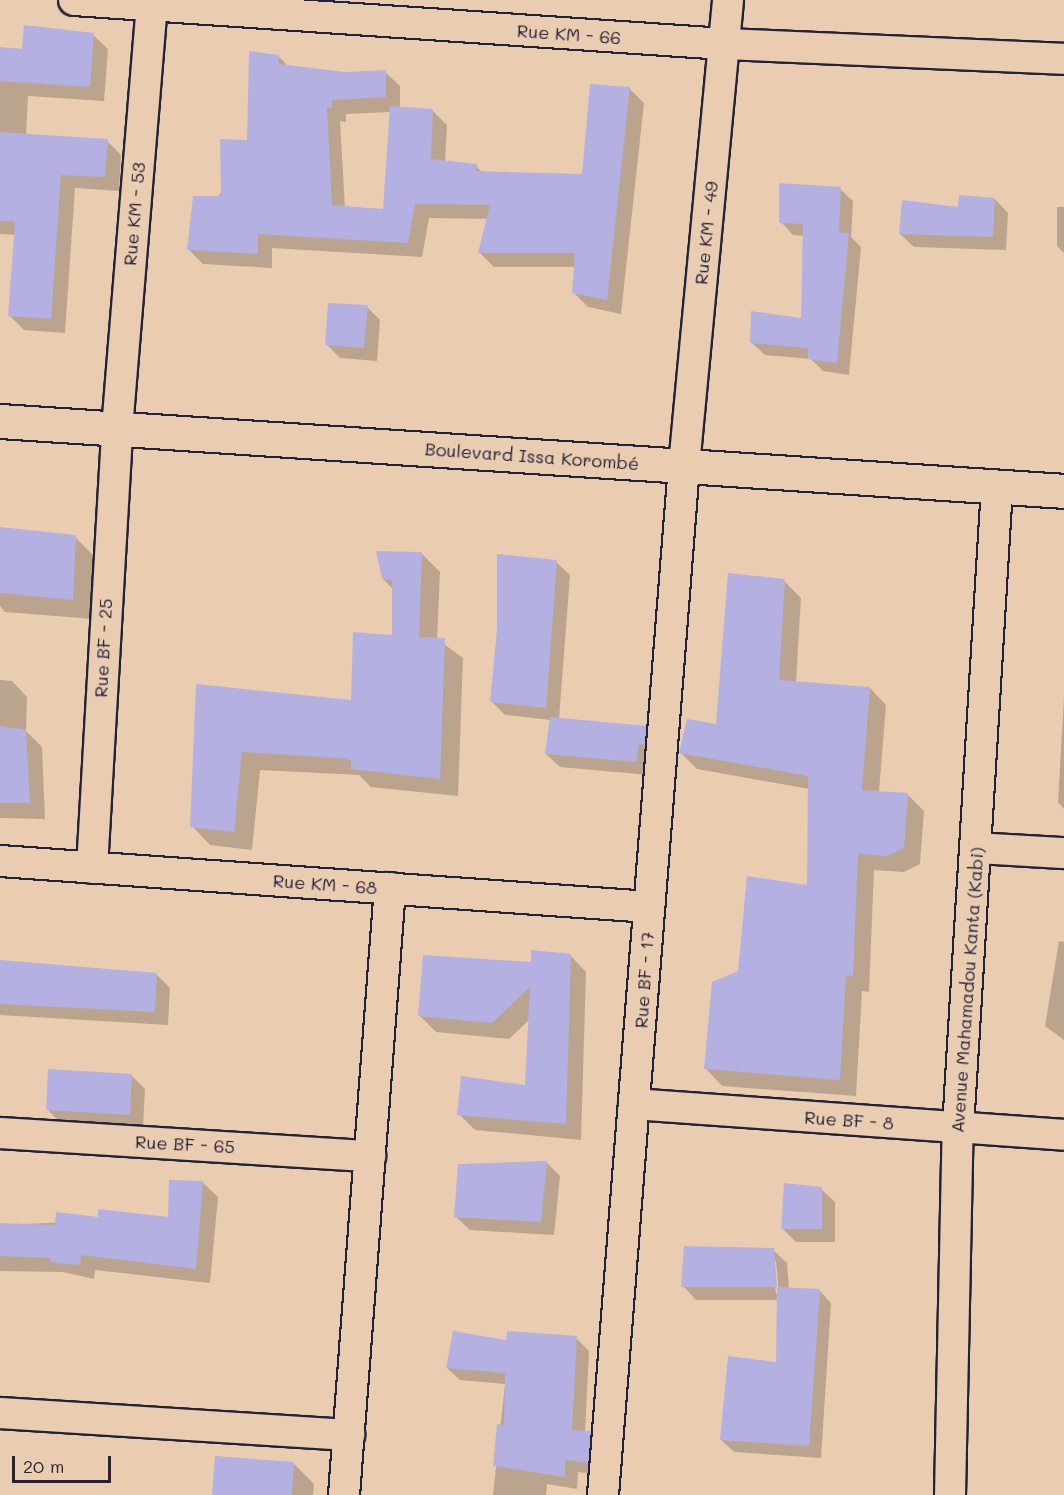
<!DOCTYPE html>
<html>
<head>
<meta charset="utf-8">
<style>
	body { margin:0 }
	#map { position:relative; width:1064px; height:1495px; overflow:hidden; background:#eacdb1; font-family:Mali,sans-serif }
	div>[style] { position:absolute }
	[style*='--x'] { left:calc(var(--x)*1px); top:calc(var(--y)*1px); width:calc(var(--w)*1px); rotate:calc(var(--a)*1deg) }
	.shadow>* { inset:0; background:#0003 }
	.building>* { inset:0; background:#b4b1e2 }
	.roads { filter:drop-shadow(2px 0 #22223b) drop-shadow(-2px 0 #22223b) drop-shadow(0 2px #22223b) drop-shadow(0 -2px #22223b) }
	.street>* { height:30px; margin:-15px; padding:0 15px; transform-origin:15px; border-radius:15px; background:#eacdb1 }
	.secondary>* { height:33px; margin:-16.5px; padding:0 16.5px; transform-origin:16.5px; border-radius:16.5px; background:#eacdb1 }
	span { translate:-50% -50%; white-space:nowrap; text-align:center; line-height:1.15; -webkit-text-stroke:6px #eacdb1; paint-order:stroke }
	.street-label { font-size:18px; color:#22223b }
	.scale { position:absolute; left:12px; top:1456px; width:99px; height:27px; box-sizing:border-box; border:3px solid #22223b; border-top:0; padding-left:8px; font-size:18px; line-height:21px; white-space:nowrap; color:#22223b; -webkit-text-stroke:4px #eacdb1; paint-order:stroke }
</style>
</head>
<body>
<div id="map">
	<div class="shadow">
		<div style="clip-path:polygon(93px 35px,108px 49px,104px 101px,28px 96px,26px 135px,107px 141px,121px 155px,119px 191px,75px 188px,65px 333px,24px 330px,10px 316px,16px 235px,0 234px,0 49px,24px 50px)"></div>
		<div style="clip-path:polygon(evenodd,278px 56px,289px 67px,345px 74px,385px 72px,400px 86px,400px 108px,432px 110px,447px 125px,445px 162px,476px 166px,483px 173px,584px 176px,629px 88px,644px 103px,621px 314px,588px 307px,574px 293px,576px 267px,494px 267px,480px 253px,488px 219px,429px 218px,422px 257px,272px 248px,272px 268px,203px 264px,189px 250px,249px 142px,278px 56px,391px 112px,385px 210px,345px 208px,340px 121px,346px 122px,346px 114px,391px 112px)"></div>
		<div style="clip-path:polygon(840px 189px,853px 201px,851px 237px,861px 247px,849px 375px,823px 371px,811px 359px,765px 355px,752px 343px,803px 320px,804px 236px,793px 235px,781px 222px)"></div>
		<div style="clip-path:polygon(995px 199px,1008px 213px,1006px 250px,914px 247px,900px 234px)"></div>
		<div style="clip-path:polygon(1057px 207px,1064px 207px,1064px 253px,1057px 246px)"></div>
		<div style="clip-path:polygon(367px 307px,380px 320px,377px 361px,340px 358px,327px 345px)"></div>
		<div style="clip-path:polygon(0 529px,75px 537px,95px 557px,93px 619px,5px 612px,0 606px)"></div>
		<div style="clip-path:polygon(421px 553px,440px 572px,437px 639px,463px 658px,458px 796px,371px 787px,359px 775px,260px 770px,252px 850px,210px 845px,192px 826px,198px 685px,353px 702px,393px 636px,393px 589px,383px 579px)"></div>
		<div style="clip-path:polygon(556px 562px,570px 575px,559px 719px,646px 727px,659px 741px,649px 775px,560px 767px,546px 754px,551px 720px,505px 715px,491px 701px)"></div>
		<div style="clip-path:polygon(784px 581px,801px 598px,796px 682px,870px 688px,886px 705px,879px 792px,907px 794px,924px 811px,920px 864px,904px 872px,874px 870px,869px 992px,862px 991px,856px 1096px,722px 1086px,706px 1069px,739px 972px,808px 886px,809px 789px,697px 769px,680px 752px,717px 726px)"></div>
		<div style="clip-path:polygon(0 680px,12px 681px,27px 697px,26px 731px,42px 747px,45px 819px,0 818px)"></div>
		<div style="clip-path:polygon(1064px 697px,1064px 809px,1058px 802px)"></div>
		<div style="clip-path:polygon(1059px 941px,1064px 942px,1064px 1040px,1045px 1026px)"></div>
		<div style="clip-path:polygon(570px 955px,586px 972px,581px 1140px,475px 1130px,459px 1114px,527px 1086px,530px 1019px,509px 1039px,436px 1032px,420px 1016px,532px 964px)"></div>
		<div style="clip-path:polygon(0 961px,156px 974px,170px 988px,168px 1025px,0 1015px)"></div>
		<div style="clip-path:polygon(132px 1076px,145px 1089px,143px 1128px,61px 1123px,48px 1110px)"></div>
		<div style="clip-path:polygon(547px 1163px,560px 1176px,554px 1235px,470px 1230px,456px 1217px)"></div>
		<div style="clip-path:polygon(202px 1182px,218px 1197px,210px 1283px,95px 1270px,94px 1279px,63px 1272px,0 1271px,0 1225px,169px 1218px)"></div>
		<div style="clip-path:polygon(821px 1189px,835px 1202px,835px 1242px,796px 1242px,782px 1228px)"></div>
		<div style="clip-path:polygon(evenodd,773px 1250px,787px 1263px,789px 1289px,819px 1290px,831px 1303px,821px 1458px,734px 1452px,721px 1440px,777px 1363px,778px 1300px,696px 1300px,683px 1286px,773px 1250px,773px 1261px,776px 1261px,779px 1294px,776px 1294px,773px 1261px)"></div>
		<div style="clip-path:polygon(576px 1338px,589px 1351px,585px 1432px,603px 1446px,601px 1475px,578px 1472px,577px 1489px,547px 1484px,546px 1495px,493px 1495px,505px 1384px,460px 1380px,447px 1368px,508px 1342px)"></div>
		<div style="clip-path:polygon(294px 1464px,314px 1484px,313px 1495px,214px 1495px)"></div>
	</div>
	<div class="building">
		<div style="clip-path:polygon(24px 25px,94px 33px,90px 87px,0 81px,0 47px,22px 49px)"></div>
		<div style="clip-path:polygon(249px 51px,279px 55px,279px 64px,345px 72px,386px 70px,386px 97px,332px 100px,332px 108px,327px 108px,332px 205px,383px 209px,390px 106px,433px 109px,431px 159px,477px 164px,476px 171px,582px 174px,590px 84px,630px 87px,607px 300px,572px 293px,575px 253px,478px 253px,490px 205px,415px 204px,408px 243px,258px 234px,258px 254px,187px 250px,193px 196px,221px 196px,220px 139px,247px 140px)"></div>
		<div style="clip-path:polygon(0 132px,108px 139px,105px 177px,61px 175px,51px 319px,8px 316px,15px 222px,0 221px)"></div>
		<div style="clip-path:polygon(779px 183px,841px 187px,839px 233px,849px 233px,837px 363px,808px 359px,808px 348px,750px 343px,751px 311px,801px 318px,803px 224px,779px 223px)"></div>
		<div style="clip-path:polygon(959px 195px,995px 198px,993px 237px,899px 234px,902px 200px,958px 207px)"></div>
		<div style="clip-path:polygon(328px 303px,368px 305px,364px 348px,325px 345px)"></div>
		<div style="clip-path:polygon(0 527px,76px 535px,73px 600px,0 593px)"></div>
		<div style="clip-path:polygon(376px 551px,422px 552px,419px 637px,445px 638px,440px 779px,351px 769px,351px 760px,340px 758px,242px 752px,234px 832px,190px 827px,196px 684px,351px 700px,353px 632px,392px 635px,392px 580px,382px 579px)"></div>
		<div style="clip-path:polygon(497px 554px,557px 560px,546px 708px,490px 702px,497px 629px)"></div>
		<div style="clip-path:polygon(728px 573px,785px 579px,779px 680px,870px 687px,862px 790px,908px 793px,904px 848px,887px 856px,858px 854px,853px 976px,846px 975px,840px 1080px,704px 1069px,712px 982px,738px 971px,747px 876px,807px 885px,808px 776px,679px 753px,687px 719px,716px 724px)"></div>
		<div style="clip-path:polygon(550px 717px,646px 726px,645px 745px,639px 744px,636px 762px,545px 754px)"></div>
		<div style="clip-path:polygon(0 726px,26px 730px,30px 803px,0 803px)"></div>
		<div style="clip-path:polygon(531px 950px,571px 954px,566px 1124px,457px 1115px,461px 1076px,525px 1085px,530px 987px,492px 1023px,418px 1016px,423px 955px,531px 962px)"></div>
		<div style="clip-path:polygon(0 960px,157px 973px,155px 1012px,0 1004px)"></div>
		<div style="clip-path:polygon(48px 1069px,132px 1074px,130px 1115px,46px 1110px)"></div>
		<div style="clip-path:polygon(547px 1161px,541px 1222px,454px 1217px,458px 1164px)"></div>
		<div style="clip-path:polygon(169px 1180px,203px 1181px,196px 1269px,81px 1255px,80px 1265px,51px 1262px,51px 1258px,0 1256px,0 1223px,55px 1225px,56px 1212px,98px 1217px,98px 1209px,168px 1217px)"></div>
		<div style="clip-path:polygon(784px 1183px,822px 1187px,822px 1229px,781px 1229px)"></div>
		<div style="clip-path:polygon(684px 1246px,774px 1248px,777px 1287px,681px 1287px)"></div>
		<div style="clip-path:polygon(777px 1287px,820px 1289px,809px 1446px,720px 1440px,728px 1356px,776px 1362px)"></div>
		<div style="clip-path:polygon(453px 1331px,506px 1340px,507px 1331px,577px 1336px,572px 1430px,591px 1431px,588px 1463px,565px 1460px,565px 1477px,493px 1466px,497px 1424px,504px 1425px,505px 1373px,446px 1368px)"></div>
		<div style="clip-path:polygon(215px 1456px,294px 1462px,292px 1495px,212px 1495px)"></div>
	</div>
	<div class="roads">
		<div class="street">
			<div style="--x:74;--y:0;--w:651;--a:3.87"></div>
			<div style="--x:724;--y:44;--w:340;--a:2.5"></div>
			<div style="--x:976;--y:848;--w:88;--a:3.3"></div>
			<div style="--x:0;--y:861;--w:651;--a:4.05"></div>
			<div style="--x:92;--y:868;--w:440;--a:-86.7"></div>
			<div style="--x:117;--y:429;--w:430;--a:-85.3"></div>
			<div style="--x:634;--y:1104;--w:431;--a:4.1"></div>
			<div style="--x:0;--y:1133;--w:371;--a:3.6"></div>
			<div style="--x:0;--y:1413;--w:350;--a:3.6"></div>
			<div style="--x:344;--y:1495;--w:609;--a:-85.67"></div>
			<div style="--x:603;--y:1495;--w:1032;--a:-85.5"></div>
			<div style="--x:684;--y:466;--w:468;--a:-84.6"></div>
			<div style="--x:950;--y:1495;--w:367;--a:-88.8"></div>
			<div style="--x:958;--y:1128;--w:643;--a:-86.52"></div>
		</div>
		<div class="secondary">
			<div style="--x:0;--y:421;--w:1066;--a:3.76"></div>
		</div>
	</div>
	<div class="street-label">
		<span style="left:569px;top:34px;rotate:4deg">Rue KM - 66</span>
		<span style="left:134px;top:214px;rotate:-85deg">Rue KM - 53</span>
		<span style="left:706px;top:233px;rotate:-84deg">Rue KM - 49</span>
		<span style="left:532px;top:456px;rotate:4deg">Boulevard Issa Korombé</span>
		<span style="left:103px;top:648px;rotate:-87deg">Rue BF - 25</span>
		<span style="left:325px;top:884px;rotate:4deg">Rue KM - 68</span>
		<span style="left:644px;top:980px;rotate:-86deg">Rue BF - 17</span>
		<span style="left:967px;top:990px;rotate:-86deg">Avenue Mahamadou Kanta (Kabi)</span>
		<span style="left:849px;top:1120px;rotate:4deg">Rue BF - 8</span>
		<span style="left:185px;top:1144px;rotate:3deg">Rue BF - 65</span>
	</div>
	<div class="scale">20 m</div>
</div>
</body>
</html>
